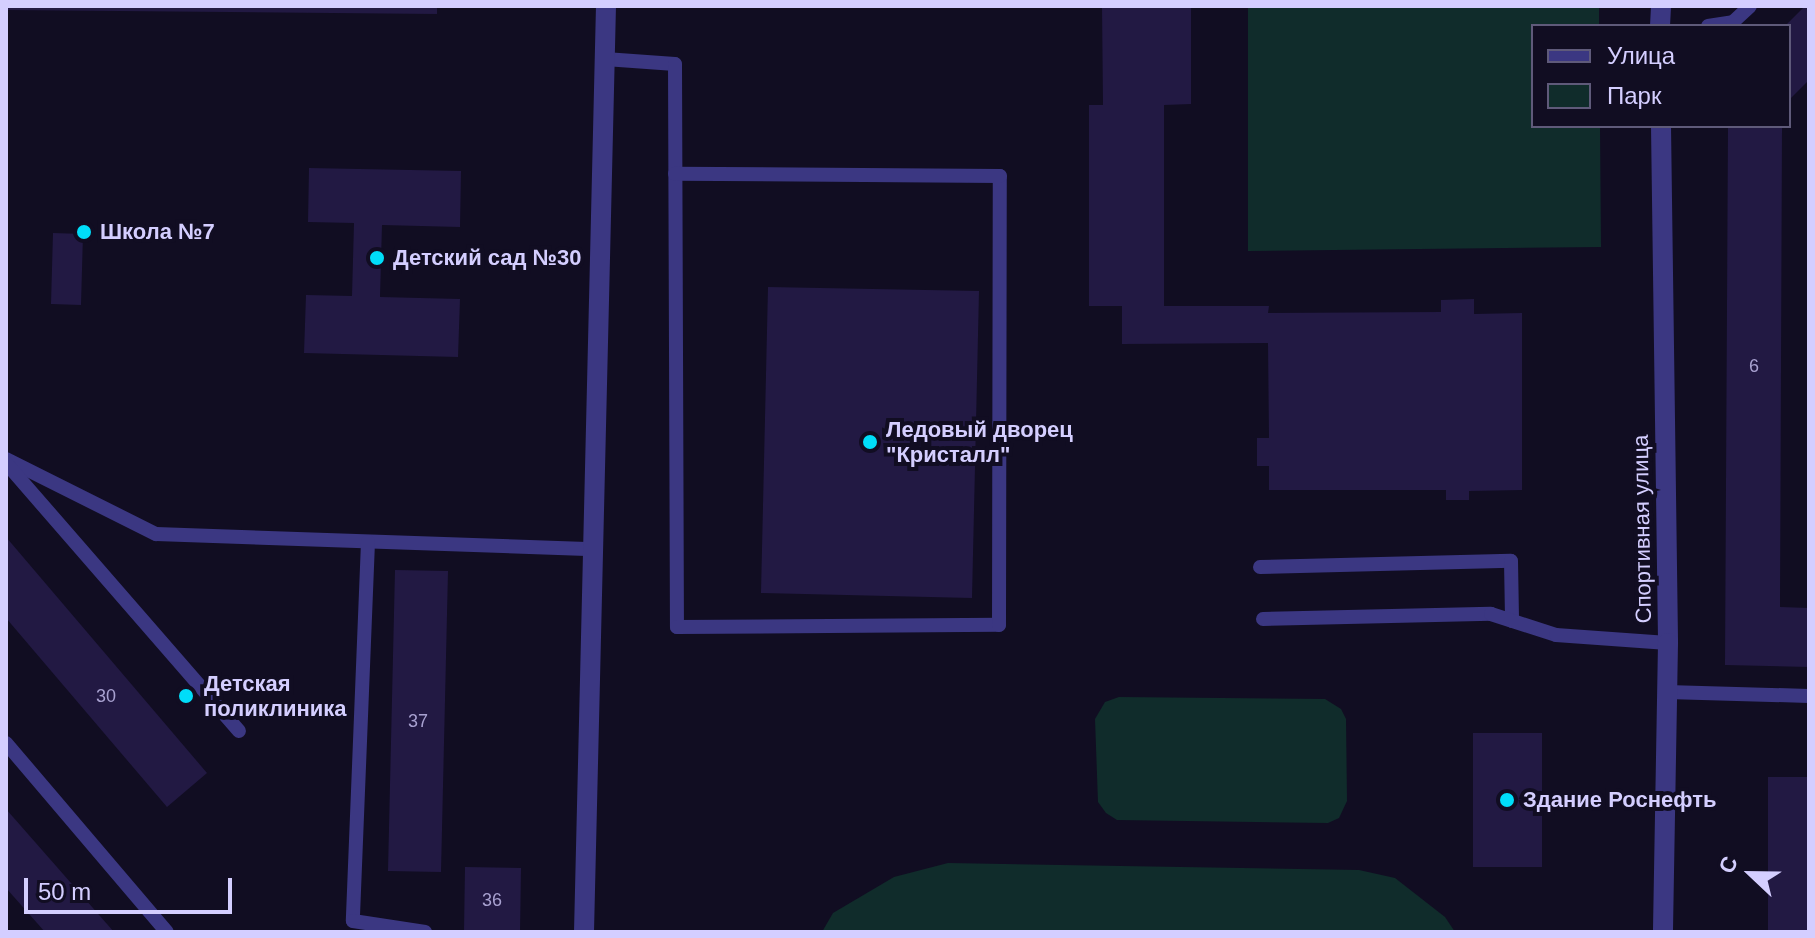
<!DOCTYPE html>
<html>
<head>
<meta charset="utf-8">
<style>
	body { margin:0 }
	#map { position:relative; width:1815px; height:938px; overflow:hidden; background:#110d22; font-family:Helvetica,sans-serif }
	div>[style] { position:absolute }
	[style*='--x'] { left:calc(var(--x)*1px); top:calc(var(--y)*1px); width:calc(var(--w)*1px); rotate:calc(var(--a)*1deg) }
	.green>* { inset:0; background:#102c2b }
	.building>* { inset:0; background:#221943 }
	.service>* { height:14px; margin:-7px; padding:0 7px; transform-origin:7px; border-radius:7px; background:#3b3782 }
	.minor>* { height:20px; margin:-10px; padding:0 10px; transform-origin:10px; border-radius:10px; background:#3b3782 }
	.dots>* { width:22px; height:22px; translate:-50% -50%; box-sizing:border-box; border:4px solid #110d22; border-radius:50% }
	span { translate:-50% -50%; white-space:nowrap; text-align:center; line-height:1.15; -webkit-text-stroke:8px #110d22; paint-order:stroke }
	.number-label { font-size:18px; color:#a8a1d0 }
	.number-label span { -webkit-text-stroke-width:0 }
	.poi-label { font-size:22px; color:#d4ceff; font-weight:700 }
	.left { translate:0 -50%; text-align:left }
	.street-label { font-size:22px; color:#d4ceff }
	.frame { position:absolute; inset:0; border:8px solid #d4ceff; pointer-events:none }
	.legend { position:absolute; left:1531px; top:24px; width:260px; height:104px; box-sizing:border-box; background:#110d22; border:2px solid #5f5a7a; margin:0; padding:10px 14px; list-style:none; font-size:24px; color:#d4ceff }
	.legend li { display:flex; align-items:center; gap:16px; height:40px }
	.legend b { width:40px; border:2px solid #5f5a7a }
	.north { position:absolute; left:1711px; top:834px; width:80px; height:80px; -webkit-text-stroke:6px #110d22; paint-order:stroke; rotate:292deg; font-size:22px; font-weight:700; line-height:32px; text-align:center; color:#d4ceff }
	.north::after { content:''; display:block; margin:auto; width:28px; height:36px; background:#d4ceff; clip-path:polygon(50% 0,100% 100%,50% 72%,0 100%) }
	.scale { position:absolute; left:24px; top:878px; width:208px; height:36px; box-sizing:border-box; border:4px solid #d4ceff; border-top:0; padding-left:10px; font-size:24px; line-height:28px; white-space:nowrap; color:#d4ceff; -webkit-text-stroke:6px #110d22; paint-order:stroke }
</style>
</head>
<body>
<div id="map">
	<div class="green">
		<div style="clip-path:polygon(1248px 6px,1599px 6px,1599px 26px,1533px 26px,1533px 126px,1600px 126px,1601px 247px,1248px 251px)"></div>
		<div style="clip-path:polygon(1119px 697px,1325px 699px,1341px 709px,1346px 719px,1347px 801px,1339px 818px,1328px 823px,1117px 820px,1106px 813px,1098px 802px,1095px 719px,1105px 702px)"></div>
		<div style="clip-path:polygon(948px 863px,1359px 870px,1395px 878px,1445px 917px,1455px 932px,822px 932px,833px 913px,894px 877px)"></div>
	</div>
	<div class="building">
		<div style="clip-path:polygon(6px 6px,437px 6px,437px 14px,6px 10px)"></div>
		<div style="clip-path:polygon(1102px 6px,1191px 6px,1191px 104px,1164px 105px,1164px 306px,1269px 306px,1268px 313px,1441px 312px,1441px 300px,1474px 299px,1474px 314px,1522px 313px,1522px 490px,1469px 491px,1469px 500px,1446px 500px,1446px 490px,1269px 490px,1269px 466px,1257px 466px,1257px 438px,1269px 438px,1268px 343px,1122px 344px,1122px 306px,1089px 306px,1089px 105px,1103px 105px)"></div>
		<div style="clip-path:polygon(1805px 6px,1809px 6px,1809px 80px,1789px 100px,1789px 26px,1785px 26px)"></div>
		<div style="clip-path:polygon(1728px 126px,1782px 126px,1780px 607px,1809px 608px,1809px 667px,1725px 665px)"></div>
		<div style="clip-path:polygon(309px 168px,461px 171px,460px 227px,382px 225px,380px 297px,460px 299px,458px 357px,304px 353px,306px 295px,352px 296px,354px 223px,308px 222px)"></div>
		<div style="clip-path:polygon(53px 233px,83px 234px,81px 305px,51px 304px)"></div>
		<div style="clip-path:polygon(768px 287px,979px 291px,972px 598px,761px 593px)"></div>
		<div style="clip-path:polygon(6px 537px,207px 773px,167px 807px,6px 618px)"></div>
		<div style="clip-path:polygon(395px 570px,448px 571px,441px 872px,388px 871px)"></div>
		<div style="clip-path:polygon(1473px 733px,1542px 733px,1542px 867px,1473px 867px)"></div>
		<div style="clip-path:polygon(1768px 777px,1809px 777px,1809px 932px,1768px 932px)"></div>
		<div style="clip-path:polygon(6px 809px,114px 932px,45px 932px,6px 888px)"></div>
		<div style="clip-path:polygon(465px 867px,521px 868px,520px 932px,464px 932px)"></div>
	</div>
	<div class="service">
		<div style="--x:1708;--y:26;--w:25;--a:-9"></div>
		<div style="--x:1733;--y:22;--w:23;--a:-43"></div>
		<div style="--x:605;--y:59;--w:70;--a:4.1"></div>
		<div style="--x:675;--y:64;--w:563;--a:89.8"></div>
		<div style="--x:677;--y:627;--w:322;--a:-0.4"></div>
		<div style="--x:999;--y:625;--w:449;--a:-89.9"></div>
		<div style="--x:1000;--y:176;--w:325;--a:-179.6"></div>
		<div style="--x:6;--y:459;--w:168;--a:26.6"></div>
		<div style="--x:156;--y:534;--w:438;--a:2"></div>
		<div style="--x:6;--y:463;--w:355;--a:49"></div>
		<div style="--x:368;--y:542;--w:379;--a:92.3"></div>
		<div style="--x:353;--y:921;--w:73;--a:8.7"></div>
		<div style="--x:1260;--y:567;--w:251;--a:-1.4"></div>
		<div style="--x:1511;--y:561;--w:60;--a:89"></div>
		<div style="--x:1263;--y:619;--w:228;--a:-1.3"></div>
		<div style="--x:1491;--y:614;--w:68;--a:17.9"></div>
		<div style="--x:1556;--y:635;--w:112;--a:4.1"></div>
		<div style="--x:1667;--y:692;--w:142;--a:1.6"></div>
		<div style="--x:6;--y:743;--w:248;--a:49.6"></div>
	</div>
	<div class="minor">
		<div style="--x:1660;--y:26;--w:20;--a:-87"></div>
		<div style="--x:1661;--y:126;--w:517;--a:89.22"></div>
		<div style="--x:1668;--y:643;--w:289;--a:91"></div>
		<div style="--x:584;--y:932;--w:926;--a:-88.64"></div>
	</div>
	<div class="dots">
		<div style="left:84px;top:232px;background:#00ddf9"></div>
		<div style="left:377px;top:258px;background:#00ddf9"></div>
		<div style="left:870px;top:442px;background:#00ddf9"></div>
		<div style="left:186px;top:696px;background:#00ddf9"></div>
		<div style="left:1507px;top:800px;background:#00ddf9"></div>
	</div>
	<div class="number-label">
		<span style="left:1754px;top:366px">6</span>
		<span style="left:106px;top:696px">30</span>
		<span style="left:418px;top:721px">37</span>
		<span style="left:492px;top:900px">36</span>
	</div>
	<div class="poi-label">
		<span class="left" style="left:100px;top:232px">Школа №7</span>
		<span class="left" style="left:393px;top:258px">Детский сад №30</span>
		<span class="left" style="left:886px;top:442px">Ледовый дворец<br>"Кристалл"</span>
		<span class="left" style="left:204px;top:696px">Детская<br>поликлиника</span>
		<span class="left" style="left:1523px;top:800px">Здание Роснефть</span>
	</div>
	<div class="street-label">
		<span style="left:1642px;top:529px;rotate:-91deg">Спортивная улица</span>
	</div>
	<div class="frame"></div>
	<ul class="legend">
	<li><b style="height:10px;background:#3b3782"></b>Улица</li>
	<li><b style="height:22px;background:#102c2b"></b>Парк</li>
	</ul>
	<div class="north">С</div>
	<div class="scale">50 m</div>
</div>
</body>
</html>
